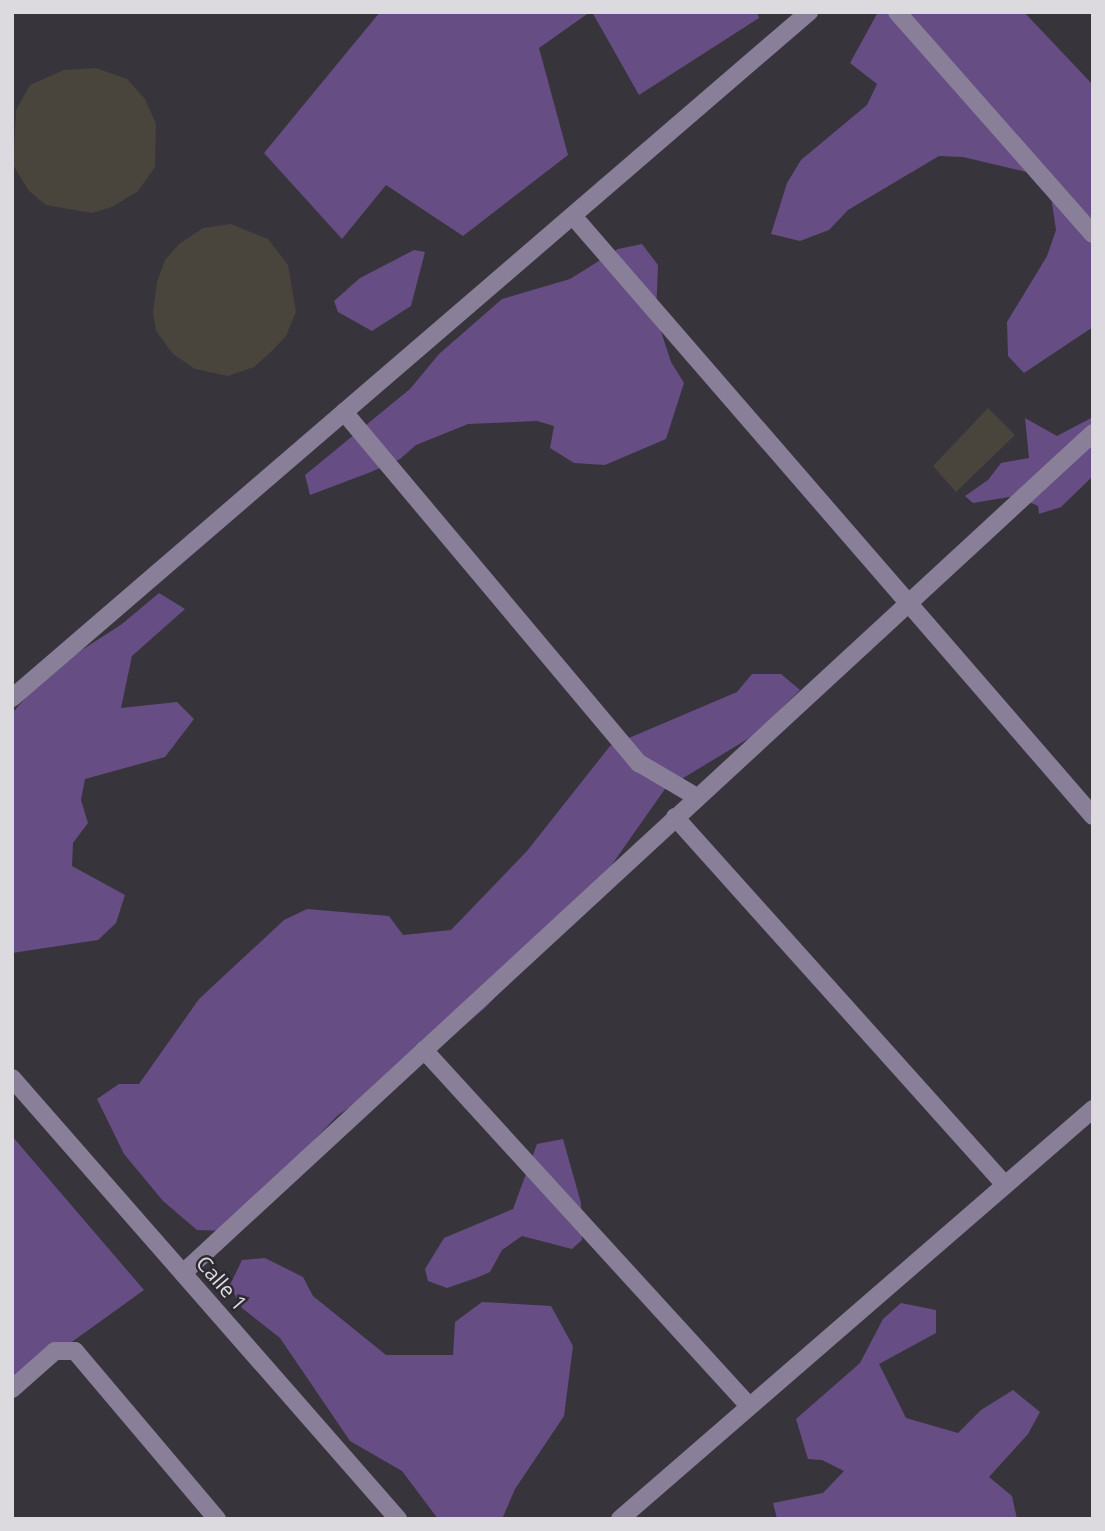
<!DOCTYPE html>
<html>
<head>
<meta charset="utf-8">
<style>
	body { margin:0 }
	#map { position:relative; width:1105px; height:1531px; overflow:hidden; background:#37343c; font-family:"Open Sans",sans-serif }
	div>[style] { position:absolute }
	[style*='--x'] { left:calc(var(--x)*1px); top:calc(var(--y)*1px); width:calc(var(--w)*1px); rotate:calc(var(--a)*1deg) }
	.green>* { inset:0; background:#664d83 }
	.building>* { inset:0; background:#49453d }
	.minor>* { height:18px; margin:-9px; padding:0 9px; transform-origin:9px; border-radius:9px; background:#8a7f99 }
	span { translate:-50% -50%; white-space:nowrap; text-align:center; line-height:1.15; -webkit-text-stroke:5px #2d2a31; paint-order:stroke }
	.street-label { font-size:21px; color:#dcdadf }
	.frame { position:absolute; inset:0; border:14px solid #dcdadf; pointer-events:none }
</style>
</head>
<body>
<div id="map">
	<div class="green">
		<div style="clip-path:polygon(380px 12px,590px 12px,539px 48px,568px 155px,463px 236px,386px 185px,342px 239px,264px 153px)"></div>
		<div style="clip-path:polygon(592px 12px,757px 12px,759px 18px,639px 95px)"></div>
		<div style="clip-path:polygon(878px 12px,1024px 12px,1093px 85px,1093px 327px,1024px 373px,1008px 356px,1007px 322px,1047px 256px,1056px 230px,1048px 177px,963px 157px,939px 156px,848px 210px,829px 230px,800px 241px,771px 234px,787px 183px,801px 160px,867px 105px,877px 84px,850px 63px)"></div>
		<div style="clip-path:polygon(642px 244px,658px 265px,656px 316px,671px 362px,684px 383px,666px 439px,605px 465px,574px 463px,550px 448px,554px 426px,537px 421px,468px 424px,416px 445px,400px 459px,371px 472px,310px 495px,305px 475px,410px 389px,439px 354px,502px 299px,570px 279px,618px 249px)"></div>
		<div style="clip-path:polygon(414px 250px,425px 252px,411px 306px,372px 331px,338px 312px,334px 301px,360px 278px)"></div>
		<div style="clip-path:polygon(1093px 417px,1093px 476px,1061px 507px,1039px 514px,1038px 506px,1015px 496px,973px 503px,965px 496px,988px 480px,1001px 463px,1029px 458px,1025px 418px,1057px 436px)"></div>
		<div style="clip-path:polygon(159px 593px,185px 609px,132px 656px,121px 708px,177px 702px,194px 719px,165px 757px,85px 779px,81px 800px,88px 823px,73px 843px,72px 866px,125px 895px,116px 923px,98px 940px,12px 953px,12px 713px,51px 670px,122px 624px)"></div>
		<div style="clip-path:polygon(752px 674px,781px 674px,800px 690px,756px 734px,665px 789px,594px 890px,486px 1007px,437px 1049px,338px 1115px,228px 1231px,197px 1230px,163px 1201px,124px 1154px,97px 1099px,119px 1084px,139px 1084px,199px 999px,284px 920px,307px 909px,389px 916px,403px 935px,451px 930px,527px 851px,610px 746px,737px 692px)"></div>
		<div style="clip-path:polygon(12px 1136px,144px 1290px,12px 1385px)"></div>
		<div style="clip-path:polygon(563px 1139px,581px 1203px,582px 1240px,572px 1249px,522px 1236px,502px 1250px,490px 1272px,476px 1278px,447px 1288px,428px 1281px,425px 1269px,444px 1238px,513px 1209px,537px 1144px)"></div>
		<div style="clip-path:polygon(265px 1258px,303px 1277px,313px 1296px,386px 1355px,453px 1355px,455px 1322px,482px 1302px,551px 1306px,573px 1346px,564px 1416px,515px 1489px,503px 1517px,438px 1519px,402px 1471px,350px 1441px,280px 1338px,242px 1308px,230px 1285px,242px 1260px)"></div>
		<div style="clip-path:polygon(901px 1303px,936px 1310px,936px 1333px,879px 1364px,906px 1418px,958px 1433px,981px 1410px,1013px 1390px,1040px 1412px,1028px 1434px,989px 1477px,1012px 1496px,1017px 1519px,777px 1519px,773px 1503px,823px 1493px,844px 1471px,822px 1460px,808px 1459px,796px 1419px,860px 1363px,883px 1319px)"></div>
	</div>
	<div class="building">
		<div style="clip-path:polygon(96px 68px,127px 79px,145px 99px,156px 124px,155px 167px,138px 191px,112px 207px,92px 213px,46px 205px,29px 191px,13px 165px,16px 110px,30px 85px,64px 70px)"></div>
		<div style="clip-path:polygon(231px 224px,268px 239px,288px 265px,296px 312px,286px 336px,272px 351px,254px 367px,228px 376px,195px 369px,173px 354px,156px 331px,153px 312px,157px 282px,165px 260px,179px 244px,203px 228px)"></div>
		<div style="clip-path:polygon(988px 408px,1015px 435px,956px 492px,933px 466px)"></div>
	</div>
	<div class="minor">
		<div style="--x:897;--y:12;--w:296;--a:48.6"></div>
		<div style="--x:573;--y:216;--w:794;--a:49.09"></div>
		<div style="--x:344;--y:412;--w:459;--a:50"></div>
		<div style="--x:639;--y:763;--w:67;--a:30.4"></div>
		<div style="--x:12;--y:698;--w:1052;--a:-40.72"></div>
		<div style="--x:675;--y:817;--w:494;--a:48.1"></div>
		<div style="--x:424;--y:1050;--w:482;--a:47.6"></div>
		<div style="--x:12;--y:1078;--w:586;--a:48.8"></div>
		<div style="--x:183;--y:1273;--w:1238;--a:-42.71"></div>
		<div style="--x:12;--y:1389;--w:57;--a:-41.5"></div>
		<div style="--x:55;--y:1351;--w:20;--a:0"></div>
		<div style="--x:75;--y:1351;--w:220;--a:49.8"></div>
		<div style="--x:620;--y:1519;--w:626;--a:-40.92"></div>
	</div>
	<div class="street-label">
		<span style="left:222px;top:1283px;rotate:49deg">Calle 1</span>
	</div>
	<div class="frame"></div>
</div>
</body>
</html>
